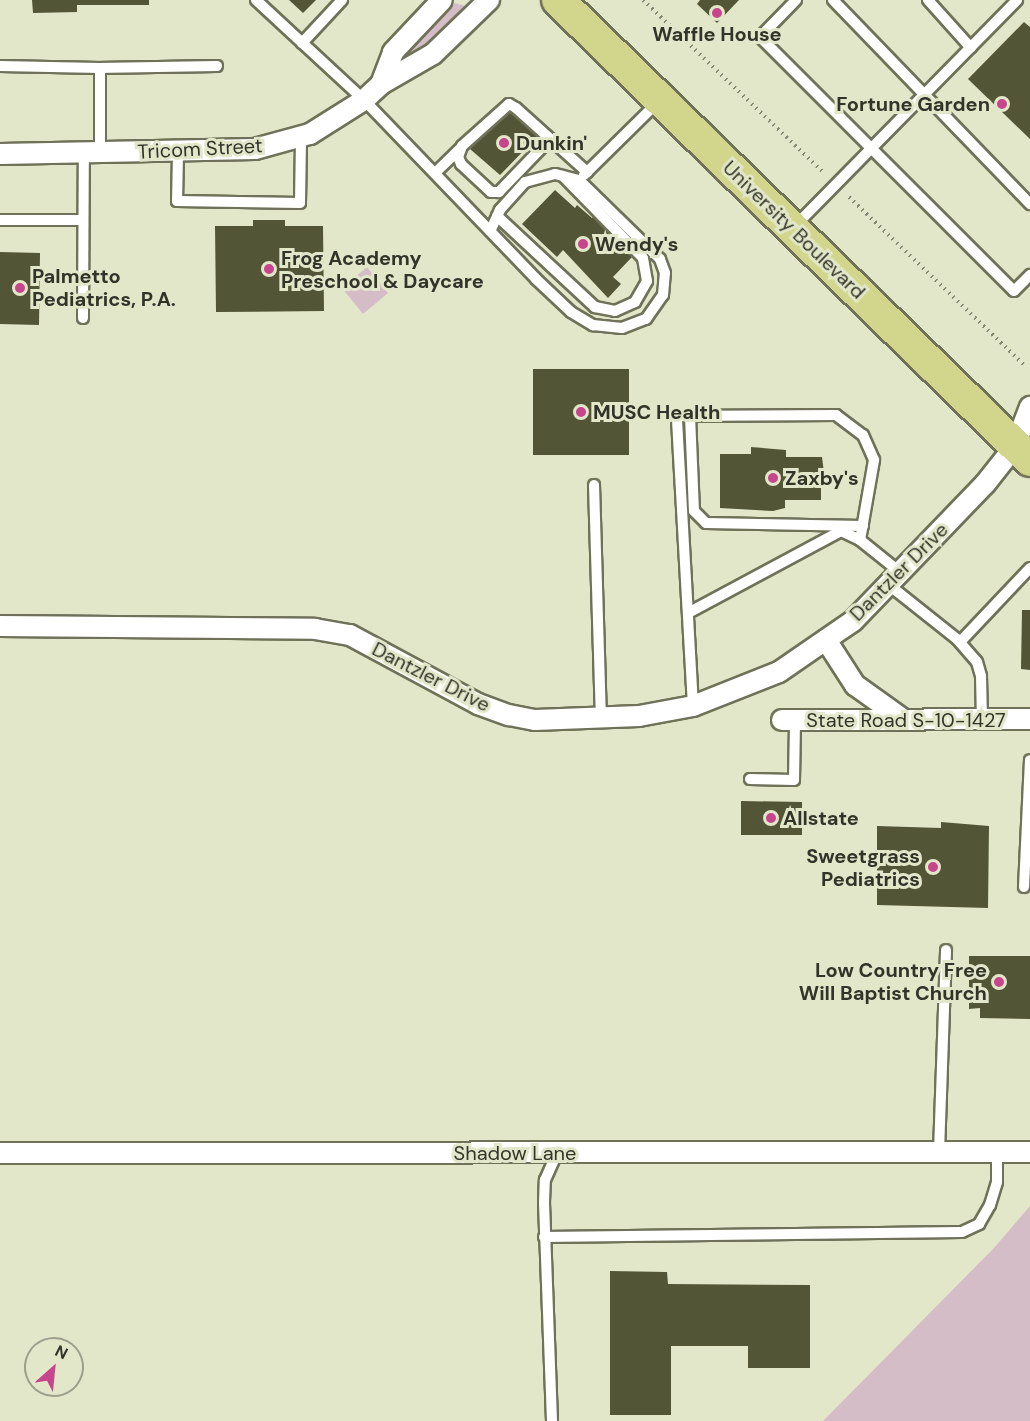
<!DOCTYPE html>
<html>
<head>
<meta charset="utf-8">
<style>
	body { margin:0 }
	#map { position:relative; width:1030px; height:1421px; overflow:hidden; background:#e3e7ca; font-family:"DM Sans",sans-serif }
	div>[style] { position:absolute }
	[style*='--x'] { left:calc(var(--x)*1px); top:calc(var(--y)*1px); width:calc(var(--w)*1px); rotate:calc(var(--a)*1deg) }
	.green>* { inset:0; background:#d5bdc7 }
	.building>* { inset:0; background:#535636 }
	.path>* { height:4px; margin-top:-2px; transform-origin:0; background:repeating-linear-gradient(90deg,#858774 0 1.5px,transparent 0 6px) }
	.roads { filter:drop-shadow(2px 0 #6f7258) drop-shadow(-2px 0 #6f7258) drop-shadow(0 2px #6f7258) drop-shadow(0 -2px #6f7258) }
	.service>* { height:10px; margin:-5px; padding:0 5px; transform-origin:5px; border-radius:5px; background:#fff }
	.minor>* { height:20px; margin:-10px; padding:0 10px; transform-origin:10px; border-radius:10px; background:#fff }
	.primary>* { height:32px; margin:-16px; padding:0 16px; transform-origin:16px; border-radius:16px; background:#d1d68c }
	.dots>* { width:16px; height:16px; translate:-50% -50%; box-sizing:border-box; border:3px solid #e3e7ca; border-radius:50% }
	span { translate:-50% -50%; white-space:nowrap; text-align:center; line-height:1.15; -webkit-text-stroke:6px #e3e7ca; paint-order:stroke }
	.poi-label { font-size:20px; color:#333429; font-weight:700 }
	.right { translate:-100% -50%; text-align:right }
	.left { translate:0 -50%; text-align:left }
	.street-label { font-size:20px; color:#333429 }
	.north { position:absolute; left:24px; top:1337px; width:60px; height:60px; box-sizing:border-box; background:#e3e7ca; border:2px solid #9d9f8a; border-radius:50%; rotate:27deg; font-size:16px; font-weight:700; line-height:24px; text-align:center; color:#333429 }
	.north::after { content:''; display:block; margin:auto; width:21px; height:27px; background:#c7458d; clip-path:polygon(50% 0,100% 100%,50% 72%,0 100%) }
</style>
</head>
<body>
<div id="map">
	<div class="green">
		<div style="clip-path:polygon(455px 3px,465px 6px,464px 10px,411px 62px,403px 61px,402px 56px)"></div>
		<div style="clip-path:polygon(367px 267px,388px 293px,363px 314px,342px 288px)"></div>
		<div style="clip-path:polygon(1030px 1206px,1030px 1421px,823px 1421px,994px 1248px)"></div>
	</div>
	<div class="building">
		<div style="clip-path:polygon(32px 0,149px 0,149px 5px,77px 5px,77px 12px,33px 13px)"></div>
		<div style="clip-path:polygon(289px 0,316px 0,303px 13px)"></div>
		<div style="clip-path:polygon(700px 0,739px 0,717px 23px,697px 4px)"></div>
		<div style="clip-path:polygon(1024px 22px,1030px 27px,1030px 139px,968px 79px)"></div>
		<div style="clip-path:polygon(510px 108px,538px 136px,500px 175px,470px 149px)"></div>
		<div style="clip-path:polygon(555px 190px,575px 208px,577px 205px,592px 218px,594px 216px,632px 257px,613px 277px,621px 284px,608px 298px,563px 250px,557px 257px,522px 224px)"></div>
		<div style="clip-path:polygon(253px 220px,285px 220px,285px 226px,323px 226px,324px 311px,216px 312px,215px 226px,253px 226px)"></div>
		<div style="clip-path:polygon(0 252px,40px 253px,39px 325px,0 324px)"></div>
		<div style="clip-path:polygon(533px 369px,629px 369px,629px 455px,533px 455px)"></div>
		<div style="clip-path:polygon(751px 447px,786px 450px,786px 457px,822px 457px,826px 488px,821px 487px,821px 500px,785px 500px,785px 508px,773px 511px,720px 508px,720px 454px,751px 454px)"></div>
		<div style="clip-path:polygon(1022px 610px,1030px 610px,1030px 670px,1021px 669px)"></div>
		<div style="clip-path:polygon(741px 801px,802px 802px,802px 835px,741px 835px)"></div>
		<div style="clip-path:polygon(941px 822px,989px 826px,988px 908px,877px 905px,877px 826px,941px 828px)"></div>
		<div style="clip-path:polygon(969px 956px,1030px 956px,1030px 1019px,980px 1018px,980px 1008px,969px 1009px)"></div>
		<div style="clip-path:polygon(610px 1271px,667px 1272px,668px 1284px,810px 1285px,810px 1368px,748px 1368px,748px 1346px,671px 1346px,671px 1415px,610px 1415px)"></div>
	</div>
	<div class="path">
		<div style="--x:643;--y:0;--w:248;--a:43.7"></div>
		<div style="--x:849;--y:197;--w:244;--a:43.8"></div>
	</div>
	<div class="roads">
		<div class="service">
			<div style="--x:256;--y:0;--w:147;--a:42.8"></div>
			<div style="--x:364;--y:100;--w:248;--a:46.1"></div>
			<div style="--x:536;--y:279;--w:48;--a:43.3"></div>
			<div style="--x:571;--y:312;--w:26;--a:31"></div>
			<div style="--x:593;--y:325;--w:29;--a:6"></div>
			<div style="--x:622;--y:328;--w:26;--a:-21"></div>
			<div style="--x:646;--y:319;--w:29;--a:-55"></div>
			<div style="--x:663;--y:295;--w:22;--a:-85"></div>
			<div style="--x:665;--y:273;--w:15;--a:-110"></div>
			<div style="--x:660;--y:259;--w:113;--a:-135.7"></div>
			<div style="--x:579;--y:180;--w:25;--a:-166"></div>
			<div style="--x:555;--y:174;--w:31;--a:165"></div>
			<div style="--x:525;--y:182;--w:38;--a:132"></div>
			<div style="--x:500;--y:210;--w:23;--a:115"></div>
			<div style="--x:796;--y:0;--w:52;--a:134.2"></div>
			<div style="--x:760;--y:37;--w:359;--a:45"></div>
			<div style="--x:1014;--y:291;--w:23;--a:-45"></div>
			<div style="--x:833;--y:0;--w:284;--a:46"></div>
			<div style="--x:928;--y:0;--w:64;--a:48.1"></div>
			<div style="--x:302;--y:43;--w:59;--a:-47.1"></div>
			<div style="--x:0;--y:66;--w:100;--a:1.1"></div>
			<div style="--x:100;--y:68;--w:86;--a:90"></div>
			<div style="--x:97;--y:68;--w:120;--a:-1"></div>
			<div style="--x:550;--y:139;--w:74;--a:133.9"></div>
			<div style="--x:499;--y:192;--w:8;--a:180"></div>
			<div style="--x:491;--y:192;--w:41;--a:-137"></div>
			<div style="--x:461;--y:164;--w:8;--a:-113"></div>
			<div style="--x:458;--y:157;--w:12;--a:-70"></div>
			<div style="--x:462;--y:146;--w:63;--a:-41.8"></div>
			<div style="--x:509;--y:104;--w:8;--a:30"></div>
			<div style="--x:516;--y:108;--w:96;--a:42"></div>
			<div style="--x:178;--y:154;--w:47;--a:91.2"></div>
			<div style="--x:177;--y:201;--w:123;--a:0.9"></div>
			<div style="--x:300;--y:203;--w:66;--a:-89.1"></div>
			<div style="--x:435;--y:173;--w:35;--a:-44"></div>
			<div style="--x:584;--y:175;--w:104;--a:-44.6"></div>
			<div style="--x:497;--y:216;--w:134;--a:42.9"></div>
			<div style="--x:595;--y:307;--w:20;--a:11"></div>
			<div style="--x:615;--y:311;--w:22;--a:-24"></div>
			<div style="--x:635;--y:302;--w:24;--a:-60"></div>
			<div style="--x:647;--y:281;--w:23;--a:-100"></div>
			<div style="--x:643;--y:258;--w:115;--a:-134.3"></div>
			<div style="--x:0;--y:220;--w:83;--a:0"></div>
			<div style="--x:795;--y:226;--w:317;--a:-45.5"></div>
			<div style="--x:83;--y:318;--w:164;--a:-89.7"></div>
			<div style="--x:690;--y:416;--w:95;--a:87.6"></div>
			<div style="--x:694;--y:511;--w:17;--a:45"></div>
			<div style="--x:706;--y:523;--w:157;--a:1.1"></div>
			<div style="--x:594;--y:485;--w:232;--a:88.3"></div>
			<div style="--x:889;--y:585;--w:87;--a:38.5"></div>
			<div style="--x:957;--y:639;--w:30;--a:49"></div>
			<div style="--x:977;--y:662;--w:15;--a:74"></div>
			<div style="--x:981;--y:676;--w:44;--a:88.7"></div>
			<div style="--x:688;--y:613;--w:174;--a:-28.2"></div>
			<div style="--x:841;--y:531;--w:21;--a:25"></div>
			<div style="--x:860;--y:540;--w:53;--a:38.8"></div>
			<div style="--x:960;--y:642;--w:102;--a:-46.6"></div>
			<div style="--x:693;--y:706;--w:290;--a:-93.2"></div>
			<div style="--x:677;--y:416;--w:159;--a:-0.4"></div>
			<div style="--x:836;--y:415;--w:34;--a:37"></div>
			<div style="--x:863;--y:435;--w:27;--a:66"></div>
			<div style="--x:874;--y:460;--w:81;--a:99.9"></div>
			<div style="--x:750;--y:779;--w:44;--a:1.3"></div>
			<div style="--x:794;--y:780;--w:60;--a:-89"></div>
			<div style="--x:1024;--y:887;--w:127;--a:-87.3"></div>
			<div style="--x:939;--y:1152;--w:202;--a:-88"></div>
			<div style="--x:544;--y:1237;--w:418;--a:-0.7"></div>
			<div style="--x:962;--y:1232;--w:19;--a:-25"></div>
			<div style="--x:979;--y:1224;--w:22;--a:-60"></div>
			<div style="--x:990;--y:1205;--w:24;--a:-73"></div>
			<div style="--x:997;--y:1182;--w:30;--a:-90"></div>
			<div style="--x:552;--y:1421;--w:218;--a:-92.1"></div>
			<div style="--x:544;--y:1203;--w:23;--a:-88"></div>
			<div style="--x:545;--y:1180;--w:30;--a:-66"></div>
		</div>
		<div class="minor">
			<div style="--x:381;--y:84;--w:34;--a:-69"></div>
			<div style="--x:393;--y:52;--w:71;--a:-46.7"></div>
			<div style="--x:0;--y:154;--w:255;--a:-1.1"></div>
			<div style="--x:255;--y:149;--w:57;--a:-15.3"></div>
			<div style="--x:310;--y:134;--w:64;--a:-32.2"></div>
			<div style="--x:364;--y:100;--w:23;--a:-43"></div>
			<div style="--x:381;--y:84;--w:60;--a:-30"></div>
			<div style="--x:433;--y:54;--w:78;--a:-44"></div>
			<div style="--x:0;--y:626;--w:315;--a:0.5"></div>
			<div style="--x:315;--y:629;--w:36;--a:10"></div>
			<div style="--x:350;--y:635;--w:145;--a:28.3"></div>
			<div style="--x:478;--y:704;--w:33;--a:20"></div>
			<div style="--x:509;--y:715;--w:26;--a:11"></div>
			<div style="--x:535;--y:720;--w:104;--a:-2.2"></div>
			<div style="--x:639;--y:716;--w:55;--a:-10.5"></div>
			<div style="--x:693;--y:706;--w:92;--a:-21.6"></div>
			<div style="--x:779;--y:672;--w:90;--a:-34.6"></div>
			<div style="--x:853;--y:621;--w:190;--a:-46.1"></div>
			<div style="--x:985;--y:484;--w:48;--a:-51.7"></div>
			<div style="--x:1015;--y:446;--w:42;--a:-69"></div>
			<div style="--x:826;--y:640;--w:54;--a:57.2"></div>
			<div style="--x:855;--y:685;--w:60;--a:35.5"></div>
			<div style="--x:782;--y:720;--w:248;--a:-0.2"></div>
			<div style="--x:0;--y:1153;--w:1030;--a:-0.06"></div>
		</div>
		<div class="primary">
			<div style="--x:558;--y:0;--w:659;--a:44.26"></div>
		</div>
	</div>
	<div class="dots">
		<div style="left:717px;top:13px;background:#c7458d"></div>
		<div style="left:1002px;top:104px;background:#c7458d"></div>
		<div style="left:504px;top:143px;background:#c7458d"></div>
		<div style="left:583px;top:244px;background:#c7458d"></div>
		<div style="left:269px;top:269px;background:#c7458d"></div>
		<div style="left:20px;top:288px;background:#c7458d"></div>
		<div style="left:581px;top:412px;background:#c7458d"></div>
		<div style="left:773px;top:478px;background:#c7458d"></div>
		<div style="left:771px;top:818px;background:#c7458d"></div>
		<div style="left:933px;top:867px;background:#c7458d"></div>
		<div style="left:999px;top:982px;background:#c7458d"></div>
	</div>
	<div class="poi-label">
		<span style="left:717px;top:34px">Waffle House</span>
		<span class="right" style="left:990px;top:104px">Fortune Garden</span>
		<span class="left" style="left:516px;top:143px">Dunkin'</span>
		<span class="left" style="left:595px;top:244px">Wendy's</span>
		<span class="left" style="left:281px;top:270px">Frog Academy<br>Preschool &amp; Daycare</span>
		<span class="left" style="left:32px;top:288px">Palmetto<br>Pediatrics, P.A.</span>
		<span class="left" style="left:593px;top:412px">MUSC Health</span>
		<span class="left" style="left:785px;top:478px">Zaxby's</span>
		<span class="left" style="left:783px;top:818px">Allstate</span>
		<span class="right" style="left:920px;top:868px">Sweetgrass<br>Pediatrics</span>
		<span class="right" style="left:987px;top:982px">Low Country Free<br>Will Baptist Church</span>
	</div>
	<div class="street-label">
		<span style="left:200px;top:149px;rotate:-3deg">Tricom Street</span>
		<span style="left:794px;top:230px;rotate:44deg">University Boulevard</span>
		<span style="left:899px;top:572px;rotate:-45deg">Dantzler Drive</span>
		<span style="left:431px;top:677px;rotate:27deg">Dantzler Drive</span>
		<span style="left:906px;top:720px">State Road S-10-1427</span>
		<span style="left:515px;top:1153px">Shadow Lane</span>
	</div>
	<div class="north">N</div>
</div>
</body>
</html>
